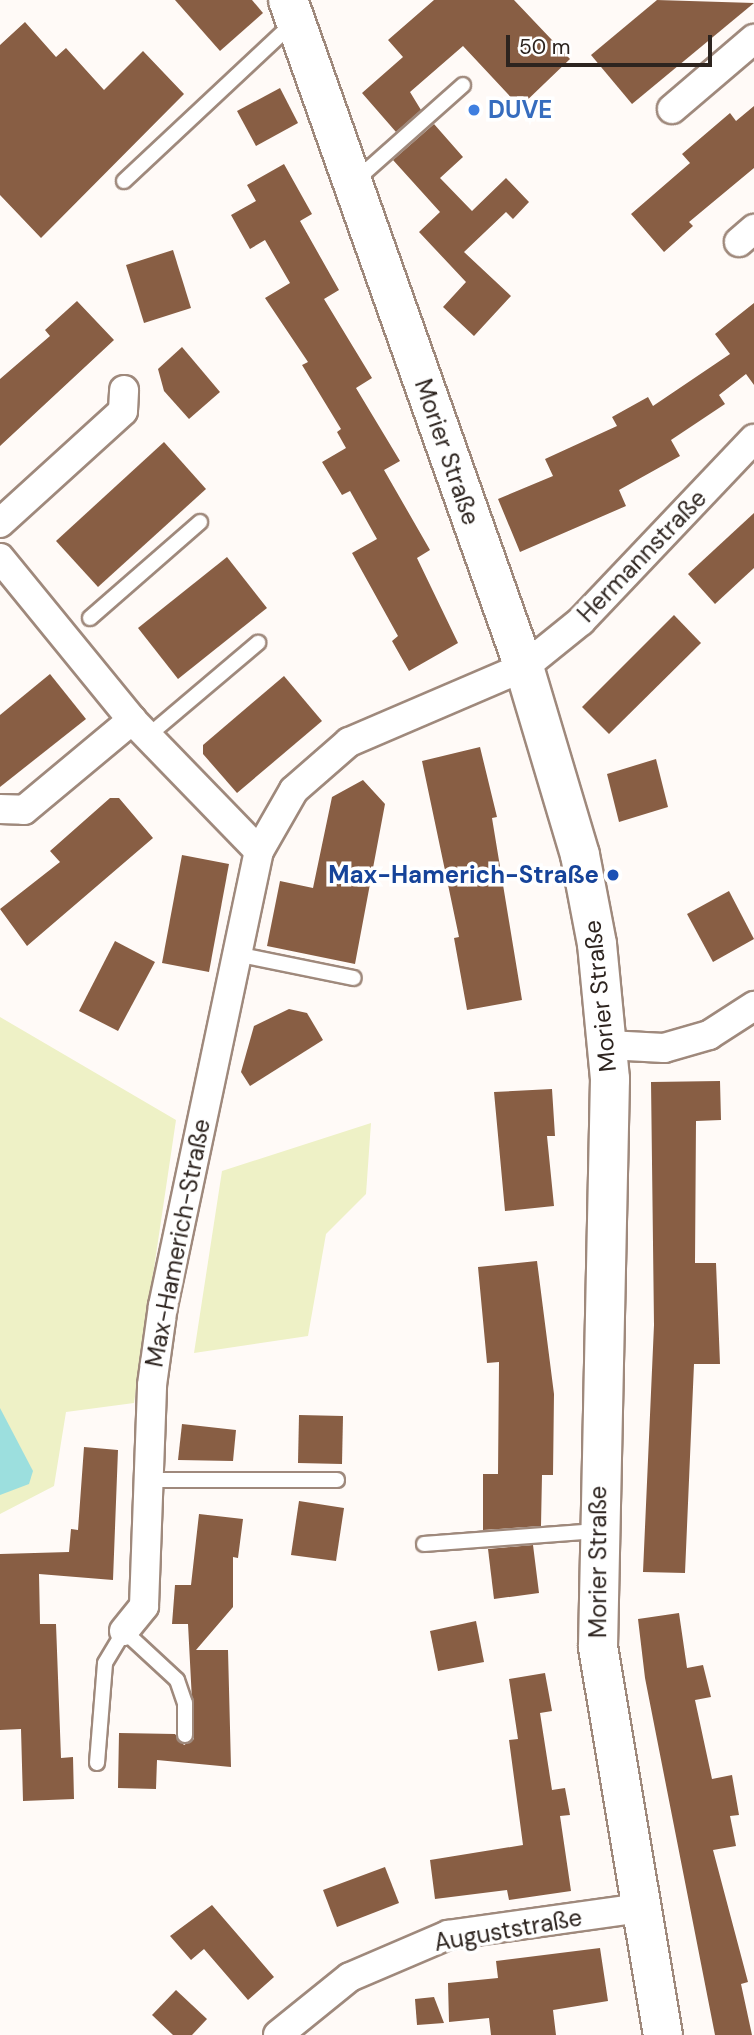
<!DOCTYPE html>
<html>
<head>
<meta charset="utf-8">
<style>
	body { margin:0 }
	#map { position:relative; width:754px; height:2035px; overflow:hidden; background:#fffaf7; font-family:"DM Sans",sans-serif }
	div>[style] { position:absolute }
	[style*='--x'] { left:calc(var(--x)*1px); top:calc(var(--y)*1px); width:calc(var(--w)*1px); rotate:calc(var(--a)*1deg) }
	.green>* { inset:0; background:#eef1c6 }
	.water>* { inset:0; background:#9cdfde }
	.building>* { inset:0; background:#885e44 }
	.roads { filter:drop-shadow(2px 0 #9f897c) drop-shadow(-2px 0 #9f897c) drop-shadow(0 2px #9f897c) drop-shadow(0 -2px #9f897c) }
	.service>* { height:14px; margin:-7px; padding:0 7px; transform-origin:7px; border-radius:7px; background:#fff }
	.minor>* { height:28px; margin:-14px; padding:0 14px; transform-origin:14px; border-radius:14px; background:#fff }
	.secondary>* { height:38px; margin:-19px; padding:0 19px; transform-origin:19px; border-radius:19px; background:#fff }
	.dots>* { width:19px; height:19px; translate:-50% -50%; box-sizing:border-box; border:4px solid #fff; border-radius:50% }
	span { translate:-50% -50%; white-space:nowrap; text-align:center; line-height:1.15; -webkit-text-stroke:7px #fff; paint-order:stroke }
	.shop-label { font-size:24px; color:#366cbe; font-weight:700 }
	.left { translate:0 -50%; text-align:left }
	.street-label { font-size:24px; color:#2d241f }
	.transit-label { font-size:24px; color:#164399; font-weight:700 }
	.right { translate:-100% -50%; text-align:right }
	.scale { position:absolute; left:506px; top:35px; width:206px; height:32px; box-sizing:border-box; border:4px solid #2d241f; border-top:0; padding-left:9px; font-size:21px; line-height:24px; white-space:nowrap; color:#2d241f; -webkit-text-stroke:5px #fff; paint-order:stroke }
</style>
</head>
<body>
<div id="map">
	<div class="green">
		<div style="clip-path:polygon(0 1017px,176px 1120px,134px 1403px,66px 1412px,54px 1486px,0 1514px)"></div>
		<div style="clip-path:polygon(371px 1123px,366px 1194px,326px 1234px,308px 1336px,194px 1353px,222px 1171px)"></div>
	</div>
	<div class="water">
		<div style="clip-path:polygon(0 1408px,33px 1471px,29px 1484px,0 1495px)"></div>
	</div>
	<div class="building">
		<div style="clip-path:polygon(175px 0,252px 0,263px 13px,220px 51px)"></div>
		<div style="clip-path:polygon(434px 0,514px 0,570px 59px,520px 107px,463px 46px,410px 92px,421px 110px,396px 132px,362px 93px,403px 57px,388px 40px)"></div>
		<div style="clip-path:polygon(657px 0,754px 3px,632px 104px,591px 55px)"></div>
		<div style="clip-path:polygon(25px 22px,56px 57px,66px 48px,104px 90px,143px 51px,184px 94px,41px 238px,0 195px,0 45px)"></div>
		<div style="clip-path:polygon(280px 88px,298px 123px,256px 146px,237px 111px)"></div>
		<div style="clip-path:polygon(754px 106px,754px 168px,689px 222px,693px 226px,664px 252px,631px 214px,690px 163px,682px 154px,730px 113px,736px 121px)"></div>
		<div style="clip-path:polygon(434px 124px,463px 157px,440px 178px,472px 211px,506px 178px,529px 202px,513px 219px,506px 212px,464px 252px,511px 296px,474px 336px,443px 307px,466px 282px,419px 232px,440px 212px,393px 160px)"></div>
		<div style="clip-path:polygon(284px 164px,312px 214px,300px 221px,339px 290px,324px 299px,372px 378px,356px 388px,400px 461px,384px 470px,430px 550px,417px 558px,458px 643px,409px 671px,392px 641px,398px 636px,352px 553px,377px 539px,350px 491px,342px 495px,322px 462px,346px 448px,337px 432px,341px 429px,302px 365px,308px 362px,265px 298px,290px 283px,265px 240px,250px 249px,231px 215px,256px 201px,247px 185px)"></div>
		<div style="clip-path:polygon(173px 250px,191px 308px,144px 323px,126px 265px)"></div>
		<div style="clip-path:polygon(77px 301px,114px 340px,0 446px,0 379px,50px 336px,45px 330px)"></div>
		<div style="clip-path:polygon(754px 303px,754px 385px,746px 374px,719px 395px,725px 404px,671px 440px,680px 456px,619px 490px,626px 506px,520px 552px,498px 499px,553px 476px,545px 459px,617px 426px,612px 417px,648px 397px,653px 406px,730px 354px,715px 334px)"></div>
		<div style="clip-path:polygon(182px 347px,220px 392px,189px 419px,164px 391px,158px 369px)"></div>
		<div style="clip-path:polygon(164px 442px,206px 489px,98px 587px,56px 541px)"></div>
		<div style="clip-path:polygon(754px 513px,754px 568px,715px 604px,688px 574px)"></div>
		<div style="clip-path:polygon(227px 557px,267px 608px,178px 679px,138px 628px)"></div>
		<div style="clip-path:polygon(674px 615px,701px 643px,609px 734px,582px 707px)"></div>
		<div style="clip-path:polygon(50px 674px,86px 719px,0 787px,0 715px)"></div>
		<div style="clip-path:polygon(284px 676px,322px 721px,237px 793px,203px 754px,203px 745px)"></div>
		<div style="clip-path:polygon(480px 747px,497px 817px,492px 818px,522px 1000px,467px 1010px,454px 938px,459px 937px,422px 761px)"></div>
		<div style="clip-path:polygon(656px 759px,668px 807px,619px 822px,607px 774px)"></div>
		<div style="clip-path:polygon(363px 780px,385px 804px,355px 964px,267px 946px,280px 881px,313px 888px,332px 797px)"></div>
		<div style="clip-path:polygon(110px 798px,119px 798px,153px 838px,27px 946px,0 909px,60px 862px,50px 851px)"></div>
		<div style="clip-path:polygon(182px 855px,229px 864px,209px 972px,162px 963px)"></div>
		<div style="clip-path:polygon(729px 891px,754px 939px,713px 962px,687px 914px)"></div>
		<div style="clip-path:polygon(115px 941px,155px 962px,118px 1031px,79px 1011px)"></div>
		<div style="clip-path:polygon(289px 1009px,307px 1013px,323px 1040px,250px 1086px,241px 1072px,254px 1026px)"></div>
		<div style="clip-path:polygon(720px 1081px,721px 1120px,696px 1121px,695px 1263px,716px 1263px,720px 1364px,694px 1364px,685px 1573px,643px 1572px,654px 1325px,651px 1082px)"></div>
		<div style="clip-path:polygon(552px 1089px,555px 1136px,547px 1136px,554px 1206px,505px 1211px,494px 1092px)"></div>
		<div style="clip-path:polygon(537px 1261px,554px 1394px,553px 1475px,542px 1475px,541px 1526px,483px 1530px,483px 1474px,498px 1474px,499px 1362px,487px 1363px,478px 1267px)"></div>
		<div style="clip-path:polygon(299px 1415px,343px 1416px,342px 1464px,298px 1463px)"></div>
		<div style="clip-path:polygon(182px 1424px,236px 1430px,233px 1461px,178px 1460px)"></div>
		<div style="clip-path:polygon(84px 1447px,118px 1450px,113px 1580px,39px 1574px,40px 1624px,56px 1624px,61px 1758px,73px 1757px,74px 1799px,23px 1801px,21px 1729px,0 1730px,0 1554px,69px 1552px,71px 1529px,78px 1530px)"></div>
		<div style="clip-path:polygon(299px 1501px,344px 1508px,336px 1561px,291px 1555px)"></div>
		<div style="clip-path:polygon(199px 1514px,243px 1519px,238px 1558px,233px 1557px,233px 1607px,196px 1650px,228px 1650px,231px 1767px,157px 1760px,156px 1789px,118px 1788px,119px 1733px,175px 1734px,184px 1745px,194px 1739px,188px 1624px,172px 1624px,175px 1585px,191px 1585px)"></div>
		<div style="clip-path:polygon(533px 1545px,539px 1593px,494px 1599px,488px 1549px)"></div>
		<div style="clip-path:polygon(679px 1613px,687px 1668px,703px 1665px,711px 1697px,695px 1700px,712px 1779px,732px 1775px,739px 1815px,730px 1816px,736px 1846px,713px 1850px,748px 1982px,741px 1984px,752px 2035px,715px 2035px,645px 1678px,638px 1619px)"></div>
		<div style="clip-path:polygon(476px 1621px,484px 1662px,438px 1671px,430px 1631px)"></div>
		<div style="clip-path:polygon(545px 1673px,552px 1711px,540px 1713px,552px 1790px,565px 1788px,570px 1815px,560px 1816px,571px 1891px,509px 1900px,507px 1890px,435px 1899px,430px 1860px,523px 1845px,509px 1740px,518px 1739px,509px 1679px)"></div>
		<div style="clip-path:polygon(385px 1867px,399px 1903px,337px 1927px,323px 1890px)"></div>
		<div style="clip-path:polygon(212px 1905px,274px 1977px,248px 2000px,204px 1949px,191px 1960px,170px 1936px)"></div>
		<div style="clip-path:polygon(600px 1948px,608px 2001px,553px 2010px,556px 2035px,491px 2035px,489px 2018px,449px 2022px,448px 1983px,498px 1978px,496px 1961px)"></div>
		<div style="clip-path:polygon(176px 1990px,207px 2019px,192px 2035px,173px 2035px,152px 2015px)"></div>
		<div style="clip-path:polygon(434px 1997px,444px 2023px,417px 2025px,415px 1999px)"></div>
	</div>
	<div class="roads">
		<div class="service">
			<div style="--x:356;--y:180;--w:143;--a:-41.6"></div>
			<div style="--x:124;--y:181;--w:233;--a:-43.1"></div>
			<div style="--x:90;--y:618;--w:146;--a:-41.1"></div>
			<div style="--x:149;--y:735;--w:143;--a:-40.2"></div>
			<div style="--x:236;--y:954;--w:120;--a:11.5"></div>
			<div style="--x:148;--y:1480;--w:189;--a:0"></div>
			<div style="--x:424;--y:1544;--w:173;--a:-4.3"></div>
			<div style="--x:97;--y:1763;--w:100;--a:-85.4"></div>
			<div style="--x:105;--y:1663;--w:37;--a:-59"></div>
			<div style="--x:124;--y:1631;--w:72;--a:42.8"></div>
			<div style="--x:177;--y:1680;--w:24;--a:71"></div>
			<div style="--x:185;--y:1703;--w:32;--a:90"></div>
		</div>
		<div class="minor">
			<div style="--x:672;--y:109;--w:108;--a:-40.5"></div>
			<div style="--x:739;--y:242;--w:20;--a:-41"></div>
			<div style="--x:0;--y:523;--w:166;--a:-42.3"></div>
			<div style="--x:123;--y:411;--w:21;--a:-87"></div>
			<div style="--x:0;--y:558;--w:209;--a:50.8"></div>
			<div style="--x:132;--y:720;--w:182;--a:45.9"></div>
			<div style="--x:0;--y:809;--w:24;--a:2"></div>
			<div style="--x:24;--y:810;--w:141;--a:-39.8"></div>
			<div style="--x:608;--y:1045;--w:56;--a:3.1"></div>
			<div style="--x:664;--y:1048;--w:47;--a:-16.1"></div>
			<div style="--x:709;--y:1035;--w:54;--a:-32.8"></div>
			<div style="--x:124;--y:1631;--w:32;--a:-51"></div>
			<div style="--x:144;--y:1606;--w:221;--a:-87.9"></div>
			<div style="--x:152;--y:1385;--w:80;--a:-82.1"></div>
			<div style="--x:163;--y:1306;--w:465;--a:-78.1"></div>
			<div style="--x:259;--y:851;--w:70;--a:-60.2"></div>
			<div style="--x:294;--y:790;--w:73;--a:-41.1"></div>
			<div style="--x:349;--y:742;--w:190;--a:-23.2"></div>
			<div style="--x:524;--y:667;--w:73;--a:-38.9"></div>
			<div style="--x:581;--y:621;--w:251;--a:-46.5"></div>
			<div style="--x:278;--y:2035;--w:92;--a:-38.9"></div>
			<div style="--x:350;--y:1977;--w:107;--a:-23.2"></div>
			<div style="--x:448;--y:1935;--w:194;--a:-8"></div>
		</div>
		<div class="secondary">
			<div style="--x:288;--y:0;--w:708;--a:70.52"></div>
			<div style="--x:524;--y:667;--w:196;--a:73.4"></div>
			<div style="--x:580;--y:855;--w:91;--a:79.2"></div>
			<div style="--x:597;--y:944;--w:136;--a:84.5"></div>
			<div style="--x:610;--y:1079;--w:568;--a:91.21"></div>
			<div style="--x:598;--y:1647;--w:393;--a:80.5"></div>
		</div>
	</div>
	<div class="dots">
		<div style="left:474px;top:110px;background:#3f7fe0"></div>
		<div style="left:613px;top:875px;background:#1a4fb4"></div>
	</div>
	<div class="shop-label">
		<span class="left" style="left:488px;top:110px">DUVE</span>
	</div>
	<div class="street-label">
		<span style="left:447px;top:452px;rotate:71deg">Morier Straße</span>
		<span style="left:642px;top:556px;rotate:-46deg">Hermannstraße</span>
		<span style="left:600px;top:996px;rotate:-96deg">Morier Straße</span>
		<span style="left:178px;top:1243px;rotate:-79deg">Max-Hamerich-Straße</span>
		<span style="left:598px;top:1562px;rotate:-90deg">Morier Straße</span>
		<span style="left:508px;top:1930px;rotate:-10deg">Auguststraße</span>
	</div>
	<div class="transit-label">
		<span class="right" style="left:599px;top:875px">Max-Hamerich-Straße</span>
	</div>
	<div class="scale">50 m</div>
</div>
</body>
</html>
